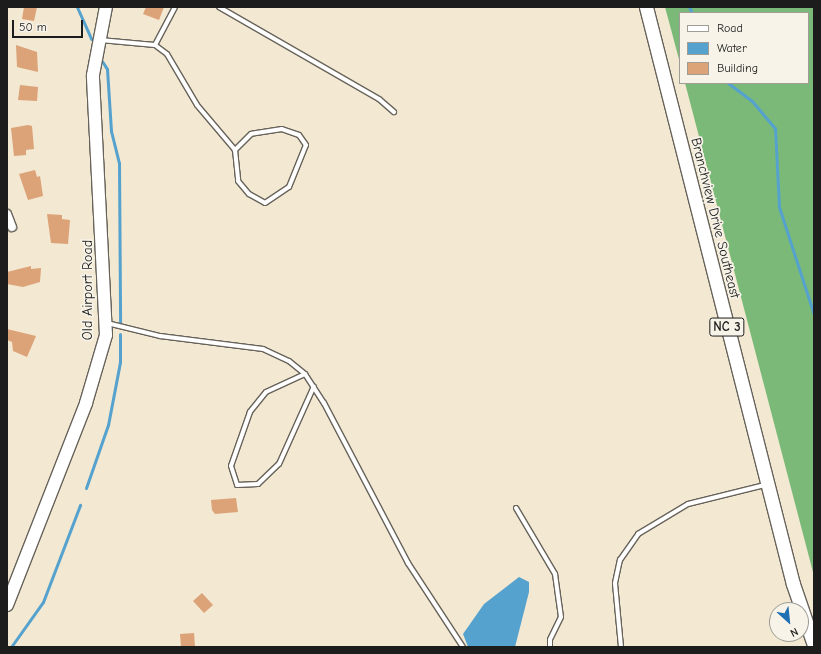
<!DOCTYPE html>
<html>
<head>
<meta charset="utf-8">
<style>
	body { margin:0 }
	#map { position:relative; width:821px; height:654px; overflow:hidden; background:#f3e8d1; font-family:"Comic Neue",sans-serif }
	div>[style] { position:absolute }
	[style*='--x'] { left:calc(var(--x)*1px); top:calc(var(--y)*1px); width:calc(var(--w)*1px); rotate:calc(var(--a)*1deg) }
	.forest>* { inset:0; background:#7bb979 }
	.water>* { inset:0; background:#55a2ce }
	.stream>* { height:3px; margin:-1.5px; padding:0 1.5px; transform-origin:1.5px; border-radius:1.5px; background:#55a2ce }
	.building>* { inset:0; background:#dca278 }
	.roads { filter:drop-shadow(1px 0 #67635b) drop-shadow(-1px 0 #67635b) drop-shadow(0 1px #67635b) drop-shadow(0 -1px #67635b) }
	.lane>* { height:4px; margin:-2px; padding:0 2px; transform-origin:2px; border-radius:2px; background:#fff }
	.street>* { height:8px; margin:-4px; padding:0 4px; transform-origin:4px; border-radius:4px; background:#fff }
	.secondary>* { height:12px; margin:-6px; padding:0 6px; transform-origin:6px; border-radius:6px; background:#fff }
	.primary>* { height:13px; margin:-6.5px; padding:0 6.5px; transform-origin:6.5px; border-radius:6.5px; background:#fff }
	span { translate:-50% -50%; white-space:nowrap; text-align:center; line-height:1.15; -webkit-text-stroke:3.5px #f7f3e8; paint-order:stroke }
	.shield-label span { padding:1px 3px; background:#f7f3e8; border:1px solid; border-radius:3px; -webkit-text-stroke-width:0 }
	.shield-label { font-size:13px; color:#1c1c1c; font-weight:700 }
	.street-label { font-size:14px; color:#1c1c1c }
	.frame { position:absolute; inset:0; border:8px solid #1c1c1c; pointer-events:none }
	.legend { position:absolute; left:679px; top:12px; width:130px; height:72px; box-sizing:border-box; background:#f7f3e8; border:1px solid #9f9d96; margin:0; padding:5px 7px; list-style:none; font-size:12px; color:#1c1c1c }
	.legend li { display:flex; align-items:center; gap:8px; height:20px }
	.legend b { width:20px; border:1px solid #9f9d96 }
	.north { position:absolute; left:769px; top:602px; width:40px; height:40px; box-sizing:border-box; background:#f7f3e8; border:1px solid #9f9d96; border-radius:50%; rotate:153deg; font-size:11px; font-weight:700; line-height:16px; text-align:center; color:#1c1c1c }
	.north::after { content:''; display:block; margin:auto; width:14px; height:18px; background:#1f6fb2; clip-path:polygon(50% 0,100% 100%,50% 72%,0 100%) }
	.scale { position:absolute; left:12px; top:20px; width:71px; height:18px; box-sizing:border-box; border:2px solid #1c1c1c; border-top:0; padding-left:5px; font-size:12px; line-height:14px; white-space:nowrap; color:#1c1c1c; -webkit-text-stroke:3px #f7f3e8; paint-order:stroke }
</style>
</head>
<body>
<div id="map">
	<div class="forest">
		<div style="clip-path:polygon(665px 7px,814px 7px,814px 576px,685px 83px,808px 83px,808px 13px,680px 13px,680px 63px)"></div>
	</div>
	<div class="water">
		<div style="clip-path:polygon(519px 577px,529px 582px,529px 592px,515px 647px,468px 647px,463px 634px,484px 604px)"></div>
	</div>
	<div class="stream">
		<div style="--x:77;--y:7;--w:35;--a:66"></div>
		<div style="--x:689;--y:7;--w:7;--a:63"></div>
		<div style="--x:102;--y:61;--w:9;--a:58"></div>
		<div style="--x:107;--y:69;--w:62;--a:86.3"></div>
		<div style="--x:111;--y:131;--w:33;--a:76"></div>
		<div style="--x:119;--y:163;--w:160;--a:89.6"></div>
		<div style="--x:728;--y:83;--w:30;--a:37"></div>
		<div style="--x:752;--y:101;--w:35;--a:50"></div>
		<div style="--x:775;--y:128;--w:79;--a:87.1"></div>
		<div style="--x:779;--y:207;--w:114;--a:72"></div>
		<div style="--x:86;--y:488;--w:67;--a:-70.8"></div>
		<div style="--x:108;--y:425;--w:64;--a:-79.2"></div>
		<div style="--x:120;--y:362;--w:28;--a:-90"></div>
		<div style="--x:11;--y:647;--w:55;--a:-54.6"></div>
		<div style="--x:43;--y:602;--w:104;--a:-69.1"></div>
	</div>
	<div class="building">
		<div style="clip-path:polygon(24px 7px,37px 7px,34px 21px,22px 19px)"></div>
		<div style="clip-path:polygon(146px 7px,164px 7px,159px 20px,143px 14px)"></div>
		<div style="clip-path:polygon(16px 45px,37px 52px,38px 72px,17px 67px)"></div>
		<div style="clip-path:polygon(20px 85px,38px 87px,37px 101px,18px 100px)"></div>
		<div style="clip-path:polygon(28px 125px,32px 126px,34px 149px,26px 150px,26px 155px,14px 156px,11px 128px)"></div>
		<div style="clip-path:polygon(35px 170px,37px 177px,40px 176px,43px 196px,28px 200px,19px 174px)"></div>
		<div style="clip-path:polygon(47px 214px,62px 215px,62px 219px,70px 220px,68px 244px,51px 243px)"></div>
		<div style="clip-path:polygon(31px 266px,31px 269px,41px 268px,40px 282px,23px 287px,7px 284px,7px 272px)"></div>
		<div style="clip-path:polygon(7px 329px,36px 336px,27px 357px,13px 351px,12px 342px,7px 340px)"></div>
		<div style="clip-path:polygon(236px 498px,238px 512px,215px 514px,212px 510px,211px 500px)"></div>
		<div style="clip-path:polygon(202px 593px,213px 605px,204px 613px,193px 601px)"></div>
		<div style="clip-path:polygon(194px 633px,195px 647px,181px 647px,180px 634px)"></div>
	</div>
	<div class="roads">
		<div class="lane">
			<div style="--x:219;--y:7;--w:185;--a:29.9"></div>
			<div style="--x:379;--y:99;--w:20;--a:41"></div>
			<div style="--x:100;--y:40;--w:55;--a:5.2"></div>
			<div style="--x:155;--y:45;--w:15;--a:37"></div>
			<div style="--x:167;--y:54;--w:59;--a:59.5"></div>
			<div style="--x:197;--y:105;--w:59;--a:49.8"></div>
			<div style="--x:235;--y:150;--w:31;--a:84"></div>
			<div style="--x:238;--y:181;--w:17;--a:50"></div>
			<div style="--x:249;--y:194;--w:18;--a:29"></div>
			<div style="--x:265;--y:203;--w:29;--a:-34"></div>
			<div style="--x:289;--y:187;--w:45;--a:-68"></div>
			<div style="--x:306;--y:145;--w:12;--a:-125"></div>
			<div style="--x:299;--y:135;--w:18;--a:-161"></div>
			<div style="--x:282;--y:129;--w:31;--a:171"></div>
			<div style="--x:251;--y:134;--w:23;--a:135"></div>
			<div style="--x:155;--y:45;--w:43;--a:-62.2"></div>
			<div style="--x:107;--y:323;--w:55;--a:13.8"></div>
			<div style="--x:160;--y:336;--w:104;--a:7.2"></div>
			<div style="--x:263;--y:349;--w:29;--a:25"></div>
			<div style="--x:289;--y:361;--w:21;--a:39"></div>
			<div style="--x:305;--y:374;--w:35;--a:57"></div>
			<div style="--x:324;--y:403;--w:181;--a:62.3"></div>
			<div style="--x:408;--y:563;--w:100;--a:56.8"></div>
			<div style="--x:305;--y:374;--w:43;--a:155.2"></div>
			<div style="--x:266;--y:392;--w:26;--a:129"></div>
			<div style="--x:250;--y:412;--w:57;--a:109.4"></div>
			<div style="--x:231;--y:466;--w:20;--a:72"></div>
			<div style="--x:237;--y:485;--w:21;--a:-3"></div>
			<div style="--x:258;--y:484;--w:29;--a:-44"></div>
			<div style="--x:279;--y:464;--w:85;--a:-65.8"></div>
			<div style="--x:516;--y:508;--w:77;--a:59.4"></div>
			<div style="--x:555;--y:574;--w:43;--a:82.1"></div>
			<div style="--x:561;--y:617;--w:25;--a:116"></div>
			<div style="--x:550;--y:640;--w:7;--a:90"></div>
			<div style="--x:621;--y:647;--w:64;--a:-95.4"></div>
			<div style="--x:615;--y:583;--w:24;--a:-78"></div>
			<div style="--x:620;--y:560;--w:32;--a:-55"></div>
			<div style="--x:638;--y:534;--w:58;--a:-31"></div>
			<div style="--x:688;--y:504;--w:79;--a:-13.9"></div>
		</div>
		<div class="street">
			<div style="--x:7;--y:214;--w:14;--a:69"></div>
		</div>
		<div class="secondary">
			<div style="--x:7;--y:605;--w:217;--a:-68.6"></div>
			<div style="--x:86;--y:403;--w:71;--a:-73.6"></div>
			<div style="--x:106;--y:335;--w:260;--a:-92.9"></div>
			<div style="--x:93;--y:75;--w:69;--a:-79.2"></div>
		</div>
		<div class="primary">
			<div style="--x:646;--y:7;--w:595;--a:75.71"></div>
			<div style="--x:793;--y:584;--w:65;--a:71"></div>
		</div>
	</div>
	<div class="shield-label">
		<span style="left:727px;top:327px">NC 3</span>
	</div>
	<div class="street-label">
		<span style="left:715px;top:218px;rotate:76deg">Branchview Drive Southeast</span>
		<span style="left:88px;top:290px;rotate:-90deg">Old Airport Road</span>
	</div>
	<div class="frame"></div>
	<ul class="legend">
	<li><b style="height:5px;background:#fff"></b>Road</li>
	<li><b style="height:11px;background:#55a2ce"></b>Water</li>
	<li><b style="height:11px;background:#dca278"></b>Building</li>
	</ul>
	<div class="north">N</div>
	<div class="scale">50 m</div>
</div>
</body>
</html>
